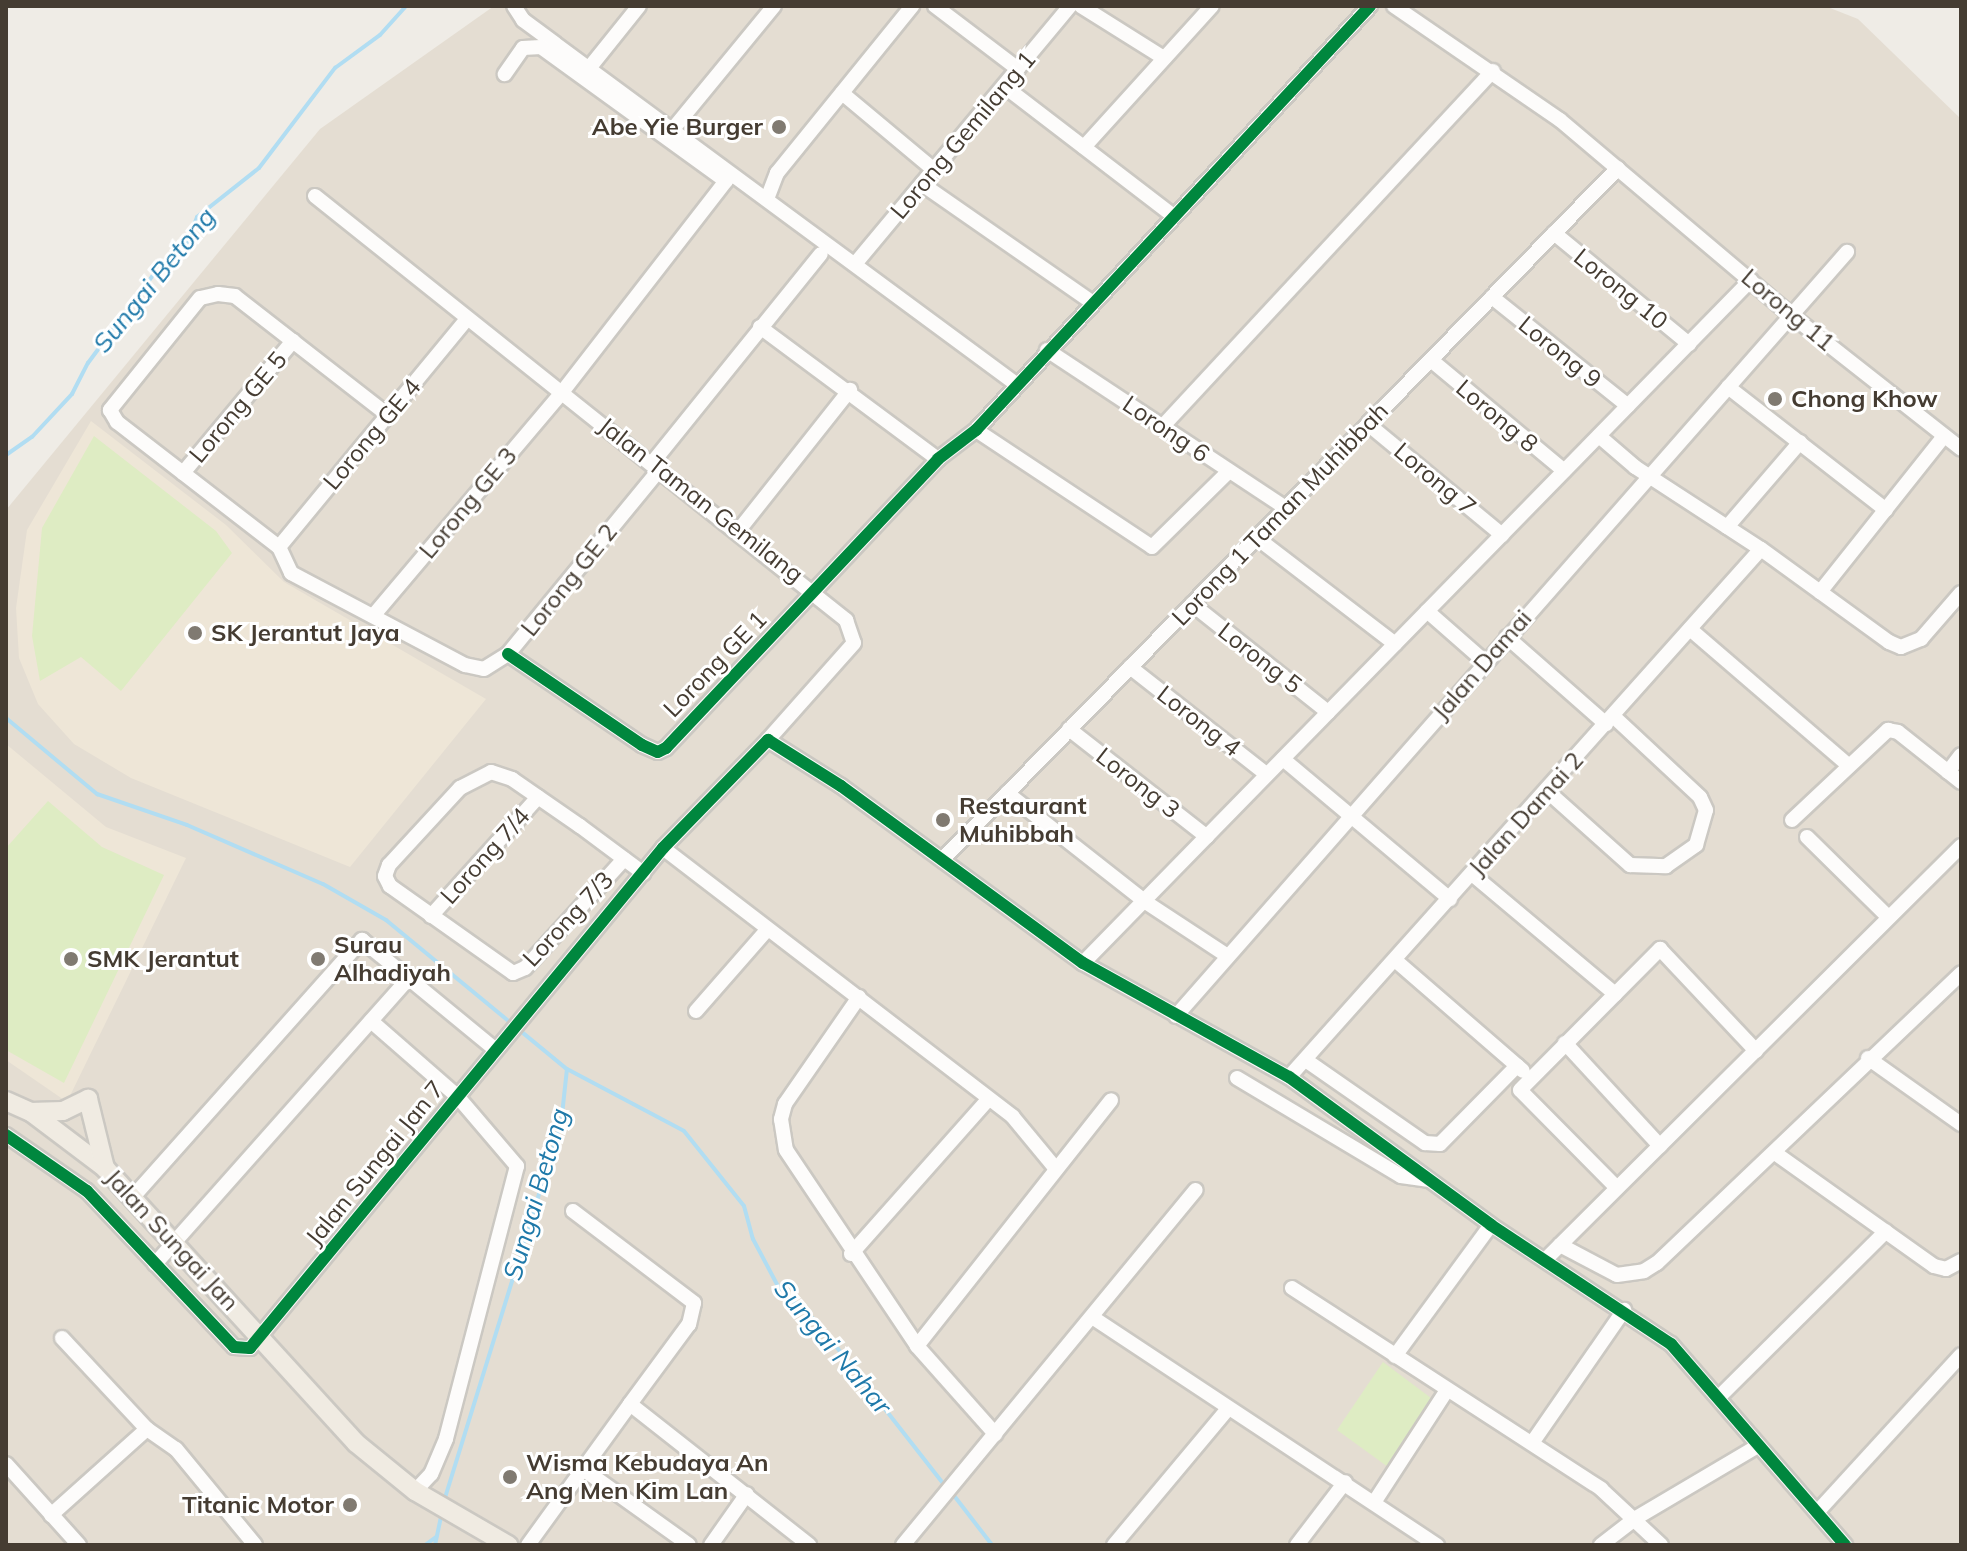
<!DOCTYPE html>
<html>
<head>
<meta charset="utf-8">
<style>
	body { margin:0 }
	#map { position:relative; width:1967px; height:1551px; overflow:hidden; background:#efece6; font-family:Mulish,sans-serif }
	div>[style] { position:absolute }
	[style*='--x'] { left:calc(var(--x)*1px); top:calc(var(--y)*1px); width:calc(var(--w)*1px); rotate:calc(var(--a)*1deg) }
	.residential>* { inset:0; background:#e4ddd2 }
	.education>* { inset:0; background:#eee6d7 }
	.green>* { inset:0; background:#deecc3 }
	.stream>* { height:4px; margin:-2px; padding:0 2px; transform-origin:2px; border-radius:2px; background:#b1ddf2 }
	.roads { filter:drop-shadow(2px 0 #cbc8c2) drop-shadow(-2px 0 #cbc8c2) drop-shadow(0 2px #cbc8c2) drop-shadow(0 -2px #cbc8c2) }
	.minor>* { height:14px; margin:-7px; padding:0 7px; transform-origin:7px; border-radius:7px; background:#fdfcfb }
	.major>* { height:18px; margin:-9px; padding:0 9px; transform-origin:9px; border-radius:9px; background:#f0ebe2 }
	.cycleway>* { height:12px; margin:-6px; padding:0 6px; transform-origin:6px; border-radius:6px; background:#00873e }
	.dots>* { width:22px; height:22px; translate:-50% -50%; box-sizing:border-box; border:4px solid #fff; border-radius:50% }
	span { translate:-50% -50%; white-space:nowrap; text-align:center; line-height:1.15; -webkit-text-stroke:6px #fff; paint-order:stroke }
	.poi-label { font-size:24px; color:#453c32; font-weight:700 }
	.right { translate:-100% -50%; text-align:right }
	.left { translate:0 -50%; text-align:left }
	.street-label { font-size:24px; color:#453c32 }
	.water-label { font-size:26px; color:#1f79a9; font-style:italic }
	.frame { position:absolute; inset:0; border:8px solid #453c32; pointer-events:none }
</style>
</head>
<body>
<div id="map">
	<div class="residential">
		<div style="clip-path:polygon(494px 6px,1825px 6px,1858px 19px,1961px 119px,1961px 1545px,6px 1545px,6px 510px,320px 129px)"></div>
	</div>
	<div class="education">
		<div style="clip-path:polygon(91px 421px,226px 525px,284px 582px,486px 699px,350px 867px,131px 778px,74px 744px,38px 704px,19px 658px,16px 608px,27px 530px)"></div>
		<div style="clip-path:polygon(6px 744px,106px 827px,186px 858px,67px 1102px,6px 1060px)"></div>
	</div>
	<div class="green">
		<div style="clip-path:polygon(94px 436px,216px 531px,232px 553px,121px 691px,81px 657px,40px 681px,32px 636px,42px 528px)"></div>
		<div style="clip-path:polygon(48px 801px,102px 847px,164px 875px,64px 1083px,6px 1050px,6px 848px)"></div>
		<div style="clip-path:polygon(1383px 1362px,1431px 1398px,1388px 1467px,1337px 1430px)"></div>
	</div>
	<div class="stream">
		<div style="--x:6;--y:455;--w:32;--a:-35"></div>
		<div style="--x:32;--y:437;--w:59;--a:-47.1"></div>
		<div style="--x:72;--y:394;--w:35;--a:-63"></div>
		<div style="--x:88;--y:363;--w:114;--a:-53.5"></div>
		<div style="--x:156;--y:271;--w:33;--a:-35"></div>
		<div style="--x:183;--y:252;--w:38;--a:-68"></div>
		<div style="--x:197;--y:217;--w:79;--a:-38.3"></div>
		<div style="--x:259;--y:168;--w:126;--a:-52.8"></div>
		<div style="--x:335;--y:68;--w:56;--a:-36.3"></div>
		<div style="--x:380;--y:35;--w:39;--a:-48"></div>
		<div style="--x:6;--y:718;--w:119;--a:39.9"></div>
		<div style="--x:97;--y:794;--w:95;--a:19"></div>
		<div style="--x:187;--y:825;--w:148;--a:23.5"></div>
		<div style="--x:323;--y:884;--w:73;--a:29.7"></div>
		<div style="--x:386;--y:920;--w:234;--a:39.5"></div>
		<div style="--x:567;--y:1069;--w:132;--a:27.9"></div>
		<div style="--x:684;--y:1131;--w:96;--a:51.3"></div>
		<div style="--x:744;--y:1206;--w:34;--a:75"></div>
		<div style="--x:753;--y:1239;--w:58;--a:62.1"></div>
		<div style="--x:780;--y:1290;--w:49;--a:40.9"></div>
		<div style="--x:817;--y:1322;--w:209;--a:52"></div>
		<div style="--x:952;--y:1493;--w:66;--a:52.4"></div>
		<div style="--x:444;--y:1501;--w:395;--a:-72.8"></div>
		<div style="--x:561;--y:1124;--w:55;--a:-83.8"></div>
		<div style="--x:425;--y:1545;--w:14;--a:-36"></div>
		<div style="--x:435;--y:1545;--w:33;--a:-78"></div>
	</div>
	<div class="roads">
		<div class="minor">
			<div style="--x:514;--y:6;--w:17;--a:57"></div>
			<div style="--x:523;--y:20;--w:613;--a:36.44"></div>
			<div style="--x:935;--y:6;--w:104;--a:37.2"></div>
			<div style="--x:1081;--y:6;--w:98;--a:32.1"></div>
			<div style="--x:1394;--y:6;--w:201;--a:34.5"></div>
			<div style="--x:1560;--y:120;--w:302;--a:40.2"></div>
			<div style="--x:1791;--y:315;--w:216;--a:38.2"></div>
			<div style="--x:590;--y:67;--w:78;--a:-51.2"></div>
			<div style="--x:1004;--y:86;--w:212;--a:37.5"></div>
			<div style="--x:842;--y:93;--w:120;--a:39.9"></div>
			<div style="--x:673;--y:129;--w:159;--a:-50.6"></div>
			<div style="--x:1084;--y:147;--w:190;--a:-47.8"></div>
			<div style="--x:922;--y:184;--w:207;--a:34.8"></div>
			<div style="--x:315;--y:196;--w:680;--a:38.61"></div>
			<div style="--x:846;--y:620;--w:24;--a:71"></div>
			<div style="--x:854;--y:643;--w:130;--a:131.6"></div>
			<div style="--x:767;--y:199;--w:28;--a:-69"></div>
			<div style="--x:777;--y:173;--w:215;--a:-51"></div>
			<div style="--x:1554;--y:233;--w:175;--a:39.4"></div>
			<div style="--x:855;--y:264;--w:336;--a:-50.2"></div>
			<div style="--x:1492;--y:297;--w:174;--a:38.7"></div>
			<div style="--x:760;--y:327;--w:222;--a:36.6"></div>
			<div style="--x:1047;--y:350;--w:287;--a:33.5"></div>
			<div style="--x:1431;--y:360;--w:173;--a:39.8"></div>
			<div style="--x:1728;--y:387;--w:200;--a:37.9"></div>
			<div style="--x:389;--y:416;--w:195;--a:-142.1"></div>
			<div style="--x:235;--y:296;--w:17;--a:-173"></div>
			<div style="--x:218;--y:294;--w:18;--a:167"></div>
			<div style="--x:200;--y:298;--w:144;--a:128.8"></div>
			<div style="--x:110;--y:410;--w:14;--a:60"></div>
			<div style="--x:117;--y:422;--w:205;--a:37.7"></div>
			<div style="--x:279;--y:547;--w:29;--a:65"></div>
			<div style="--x:291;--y:573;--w:197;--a:27.9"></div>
			<div style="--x:465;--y:665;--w:19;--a:12"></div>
			<div style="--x:484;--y:669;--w:28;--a:-32"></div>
			<div style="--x:508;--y:654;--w:241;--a:-50.6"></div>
			<div style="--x:1368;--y:424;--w:174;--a:39.6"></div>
			<div style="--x:1162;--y:427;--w:486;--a:-47.1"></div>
			<div style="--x:976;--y:430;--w:211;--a:33.6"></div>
			<div style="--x:1152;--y:547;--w:108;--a:-44.6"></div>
			<div style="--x:1599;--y:436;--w:48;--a:40.7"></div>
			<div style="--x:1635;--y:467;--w:150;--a:33.1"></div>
			<div style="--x:1761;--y:549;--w:158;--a:36"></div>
			<div style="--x:1889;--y:642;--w:13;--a:23"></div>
			<div style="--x:1901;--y:647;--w:22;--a:-22"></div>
			<div style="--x:1921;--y:639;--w:61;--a:-49"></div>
			<div style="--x:653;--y:462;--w:267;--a:-51.1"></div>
			<div style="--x:183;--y:473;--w:172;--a:-50.2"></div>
			<div style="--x:1727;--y:527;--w:112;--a:-49.3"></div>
			<div style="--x:739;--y:530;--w:179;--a:-51.6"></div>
			<div style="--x:1257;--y:538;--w:174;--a:37.5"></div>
			<div style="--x:279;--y:547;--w:293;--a:-50.5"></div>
			<div style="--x:1820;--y:592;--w:199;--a:-51.5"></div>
			<div style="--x:1192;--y:604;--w:174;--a:38.5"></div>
			<div style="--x:1427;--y:611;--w:77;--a:41.3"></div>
			<div style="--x:373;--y:616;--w:294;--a:-49.8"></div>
			<div style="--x:563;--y:391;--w:266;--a:-52.2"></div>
			<div style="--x:726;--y:181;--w:228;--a:-144.1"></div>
			<div style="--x:541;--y:47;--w:18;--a:177"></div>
			<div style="--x:523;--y:48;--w:32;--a:125"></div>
			<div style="--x:1690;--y:629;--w:208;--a:40.7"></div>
			<div style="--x:1507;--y:637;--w:132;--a:41.3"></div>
			<div style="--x:508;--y:654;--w:162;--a:34.2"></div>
			<div style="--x:642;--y:745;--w:17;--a:24"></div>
			<div style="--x:658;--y:752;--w:9;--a:-27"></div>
			<div style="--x:666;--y:748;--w:397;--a:-46.7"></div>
			<div style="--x:938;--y:459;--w:48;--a:-37.3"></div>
			<div style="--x:976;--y:430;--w:579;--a:-47.1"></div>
			<div style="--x:1130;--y:667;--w:174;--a:38.2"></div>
			<div style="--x:1069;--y:729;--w:175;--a:38"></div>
			<div style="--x:1283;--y:759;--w:218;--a:40"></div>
			<div style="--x:1948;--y:772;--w:21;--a:-53"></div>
			<div style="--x:1546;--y:790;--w:113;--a:41.8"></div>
			<div style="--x:1630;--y:865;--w:36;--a:2"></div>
			<div style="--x:1666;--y:866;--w:37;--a:-35"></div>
			<div style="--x:1696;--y:845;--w:36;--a:-74"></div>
			<div style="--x:1706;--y:810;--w:14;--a:-115"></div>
			<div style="--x:1700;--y:797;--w:119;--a:-137"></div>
			<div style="--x:1007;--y:793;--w:174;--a:38.2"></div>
			<div style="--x:1144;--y:901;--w:98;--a:33.4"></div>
			<div style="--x:1792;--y:820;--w:132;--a:-43.2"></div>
			<div style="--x:1888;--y:730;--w:10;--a:11"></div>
			<div style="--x:1898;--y:732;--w:80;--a:38.4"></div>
			<div style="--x:1807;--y:837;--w:114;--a:44.6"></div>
			<div style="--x:663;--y:848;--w:441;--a:37.5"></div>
			<div style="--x:1013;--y:1117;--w:67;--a:50.4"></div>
			<div style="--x:624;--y:859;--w:147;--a:132.2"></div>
			<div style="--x:525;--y:968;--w:13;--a:157"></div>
			<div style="--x:513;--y:973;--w:151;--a:-144.7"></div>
			<div style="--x:390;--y:886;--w:11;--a:-117"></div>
			<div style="--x:385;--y:876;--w:12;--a:-70"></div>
			<div style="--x:389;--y:865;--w:105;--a:-47.3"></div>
			<div style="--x:460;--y:788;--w:35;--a:-27"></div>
			<div style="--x:491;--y:772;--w:22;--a:18"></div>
			<div style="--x:512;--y:779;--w:83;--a:34.7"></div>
			<div style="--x:580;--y:826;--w:79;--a:36.7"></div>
			<div style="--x:942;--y:860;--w:967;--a:-45.67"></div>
			<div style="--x:1472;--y:874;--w:187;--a:40"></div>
			<div style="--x:431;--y:916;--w:160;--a:-48"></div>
			<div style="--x:1395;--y:960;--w:169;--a:40.9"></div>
			<div style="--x:1083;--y:963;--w:955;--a:-45.64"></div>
			<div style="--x:859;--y:997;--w:130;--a:124.7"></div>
			<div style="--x:785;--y:1104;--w:16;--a:105"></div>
			<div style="--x:781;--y:1119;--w:31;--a:81"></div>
			<div style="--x:786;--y:1150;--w:236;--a:56.2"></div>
			<div style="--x:917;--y:1346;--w:118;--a:48.4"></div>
			<div style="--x:696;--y:1011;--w:108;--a:-48.8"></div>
			<div style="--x:1176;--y:1016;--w:1017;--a:-48.71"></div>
			<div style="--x:371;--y:1021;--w:116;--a:41.1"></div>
			<div style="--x:458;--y:1097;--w:91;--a:49.5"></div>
			<div style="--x:517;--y:1166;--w:282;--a:104.6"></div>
			<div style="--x:446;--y:1439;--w:38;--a:113"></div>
			<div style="--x:431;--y:1474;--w:23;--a:133"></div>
			<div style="--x:1565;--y:1043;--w:140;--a:47.3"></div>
			<div style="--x:1868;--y:1058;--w:114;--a:35.4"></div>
			<div style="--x:1307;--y:1061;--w:144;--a:34.8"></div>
			<div style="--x:1425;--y:1143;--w:15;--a:4"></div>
			<div style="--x:1440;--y:1144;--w:110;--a:-45.4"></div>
			<div style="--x:1289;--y:1077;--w:708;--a:-48.21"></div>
			<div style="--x:1237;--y:1078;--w:191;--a:30.9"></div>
			<div style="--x:1401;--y:1176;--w:27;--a:8"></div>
			<div style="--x:6;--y:1135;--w:98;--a:34.7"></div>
			<div style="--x:87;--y:1191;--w:214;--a:46.7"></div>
			<div style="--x:234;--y:1347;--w:16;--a:4"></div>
			<div style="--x:250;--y:1348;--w:649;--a:-50.44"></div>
			<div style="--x:663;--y:848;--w:151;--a:-45.8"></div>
			<div style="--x:768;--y:740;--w:86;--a:32.2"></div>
			<div style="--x:841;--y:786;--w:300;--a:36.2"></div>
			<div style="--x:1083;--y:963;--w:235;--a:29"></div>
			<div style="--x:1289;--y:1077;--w:250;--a:36.2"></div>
			<div style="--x:1491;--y:1225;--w:216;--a:33.5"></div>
			<div style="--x:1671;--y:1344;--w:266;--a:49.1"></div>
			<div style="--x:1775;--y:1153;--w:195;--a:35.4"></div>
			<div style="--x:1934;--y:1266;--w:12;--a:14"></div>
			<div style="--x:1946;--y:1269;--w:17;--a:-28"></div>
			<div style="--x:1616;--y:1187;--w:136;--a:-134.7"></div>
			<div style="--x:1520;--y:1090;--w:199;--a:-45.2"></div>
			<div style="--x:1660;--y:949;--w:140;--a:46.7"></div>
			<div style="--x:132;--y:1198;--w:346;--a:-48.3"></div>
			<div style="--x:362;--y:940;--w:173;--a:39.4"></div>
			<div style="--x:573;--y:1211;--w:152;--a:37.2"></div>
			<div style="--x:694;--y:1303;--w:22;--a:103"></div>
			<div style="--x:689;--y:1324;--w:99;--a:126.4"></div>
			<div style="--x:630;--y:1404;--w:228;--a:38.2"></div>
			<div style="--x:1560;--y:1245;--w:64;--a:27.8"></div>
			<div style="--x:1617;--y:1275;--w:27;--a:-8"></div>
			<div style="--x:1644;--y:1271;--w:15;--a:-32"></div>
			<div style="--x:1657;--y:1263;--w:420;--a:-43.6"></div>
			<div style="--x:851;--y:1254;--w:205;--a:-48.4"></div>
			<div style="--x:1545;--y:1260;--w:587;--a:-44.86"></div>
			<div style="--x:155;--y:1264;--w:383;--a:-48.4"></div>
			<div style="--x:1292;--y:1288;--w:369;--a:33"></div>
			<div style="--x:1601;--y:1489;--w:82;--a:43"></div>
			<div style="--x:1092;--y:1317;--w:414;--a:33.5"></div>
			<div style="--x:62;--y:1338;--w:125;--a:47"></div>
			<div style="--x:917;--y:1346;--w:313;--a:-51.7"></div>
			<div style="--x:1395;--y:1356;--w:162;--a:-53.8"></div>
			<div style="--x:1719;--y:1397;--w:235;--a:-44.8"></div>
			<div style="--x:1532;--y:1443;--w:162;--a:-55.3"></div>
			<div style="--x:6;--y:1464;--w:109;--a:48"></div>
			<div style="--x:583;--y:1469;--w:130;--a:35.6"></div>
			<div style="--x:1375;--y:1501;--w:132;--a:-57"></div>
			<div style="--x:1819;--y:1510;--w:210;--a:-47.5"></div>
			<div style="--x:51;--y:1515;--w:129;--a:-41.9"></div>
			<div style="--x:147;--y:1429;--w:35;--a:35"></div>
			<div style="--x:176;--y:1449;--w:124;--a:50.5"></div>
			<div style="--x:528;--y:1545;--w:174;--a:-54.1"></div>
			<div style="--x:711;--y:1545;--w:62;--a:-54.8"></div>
			<div style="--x:903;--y:1545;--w:460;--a:-50.5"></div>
			<div style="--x:1114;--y:1545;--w:176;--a:-50.1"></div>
			<div style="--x:1297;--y:1545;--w:79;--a:-52.7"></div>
			<div style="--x:1601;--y:1545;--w:44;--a:-37.6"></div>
			<div style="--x:1636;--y:1518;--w:139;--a:-30.6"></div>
		</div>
		<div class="major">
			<div style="--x:6;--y:1101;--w:27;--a:24"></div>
			<div style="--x:31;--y:1112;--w:93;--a:37.1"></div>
			<div style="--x:105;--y:1168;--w:372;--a:47.6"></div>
			<div style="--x:356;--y:1443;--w:76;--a:39.1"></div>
			<div style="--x:415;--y:1491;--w:108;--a:30.1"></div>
			<div style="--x:31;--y:1112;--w:32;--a:-2"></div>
			<div style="--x:63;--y:1111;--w:28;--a:-26"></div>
			<div style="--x:88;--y:1099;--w:71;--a:76.2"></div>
		</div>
	</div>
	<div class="cycleway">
		<div style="--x:508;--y:654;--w:162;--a:34.2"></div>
		<div style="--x:642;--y:745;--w:17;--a:24"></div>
		<div style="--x:658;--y:752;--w:9;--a:-27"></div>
		<div style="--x:666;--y:748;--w:397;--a:-46.7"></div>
		<div style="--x:938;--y:459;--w:48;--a:-37.3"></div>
		<div style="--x:976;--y:430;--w:579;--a:-47.1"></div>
		<div style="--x:6;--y:1135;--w:98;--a:34.7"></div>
		<div style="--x:87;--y:1191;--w:214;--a:46.7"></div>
		<div style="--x:234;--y:1347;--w:16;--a:4"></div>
		<div style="--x:250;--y:1348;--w:649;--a:-50.44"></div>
		<div style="--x:663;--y:848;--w:151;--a:-45.8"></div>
		<div style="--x:768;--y:740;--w:86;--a:32.2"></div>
		<div style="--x:841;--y:786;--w:300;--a:36.2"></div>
		<div style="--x:1083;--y:963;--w:235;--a:29"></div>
		<div style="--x:1289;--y:1077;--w:250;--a:36.2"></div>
		<div style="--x:1491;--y:1225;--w:216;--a:33.5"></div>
		<div style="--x:1671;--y:1344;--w:266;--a:49.1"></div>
	</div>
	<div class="dots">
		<div style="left:779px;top:127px;background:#807a71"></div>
		<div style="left:1775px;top:399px;background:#807a71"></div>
		<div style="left:195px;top:633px;background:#807a71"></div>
		<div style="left:943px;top:820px;background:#807a71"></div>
		<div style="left:71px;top:959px;background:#807a71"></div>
		<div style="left:318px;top:959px;background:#807a71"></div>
		<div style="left:510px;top:1477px;background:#807a71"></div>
		<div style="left:350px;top:1505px;background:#807a71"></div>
	</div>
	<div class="poi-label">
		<span class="right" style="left:763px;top:127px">Abe Yie Burger</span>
		<span class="left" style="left:1791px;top:399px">Chong Khow</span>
		<span class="left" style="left:211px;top:633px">SK Jerantut Jaya</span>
		<span class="left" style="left:959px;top:820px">Restaurant<br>Muhibbah</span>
		<span class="left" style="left:334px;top:959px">Surau<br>Alhadiyah</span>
		<span class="left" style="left:87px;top:959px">SMK Jerantut</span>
		<span class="left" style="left:526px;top:1477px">Wisma Kebudaya An<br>Ang Men Kim Lan</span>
		<span class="right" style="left:334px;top:1505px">Titanic Motor</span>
	</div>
	<div class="street-label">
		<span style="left:963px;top:135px;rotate:-50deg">Lorong Gemilang 1</span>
		<span style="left:1621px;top:289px;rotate:39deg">Lorong 10</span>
		<span style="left:1788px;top:310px;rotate:40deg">Lorong 11</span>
		<span style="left:1560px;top:352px;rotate:39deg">Lorong 9</span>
		<span style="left:238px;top:407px;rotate:-50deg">Lorong GE 5</span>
		<span style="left:1497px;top:416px;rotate:40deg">Lorong 8</span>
		<span style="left:1166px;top:429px;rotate:34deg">Lorong 6</span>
		<span style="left:372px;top:434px;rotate:-50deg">Lorong GE 4</span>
		<span style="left:1435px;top:479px;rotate:40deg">Lorong 7</span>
		<span style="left:701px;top:500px;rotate:38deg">Jalan Taman Gemilang</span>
		<span style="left:468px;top:503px;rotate:-50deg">Lorong GE 3</span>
		<span style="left:1280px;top:514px;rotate:-46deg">Lorong 1 Taman Muhibbah</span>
		<span style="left:569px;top:580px;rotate:-51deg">Lorong GE 2</span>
		<span style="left:1260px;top:658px;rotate:38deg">Lorong 5</span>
		<span style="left:715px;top:664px;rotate:-46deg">Lorong GE 1</span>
		<span style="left:1482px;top:665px;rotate:-49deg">Jalan Damai</span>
		<span style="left:1199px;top:721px;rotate:38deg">Lorong 4</span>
		<span style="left:1138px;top:783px;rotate:38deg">Lorong 3</span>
		<span style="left:1526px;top:814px;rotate:-48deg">Jalan Damai 2</span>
		<span style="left:485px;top:856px;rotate:-48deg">Lorong 7/4</span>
		<span style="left:568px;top:919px;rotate:-47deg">Lorong 7/3</span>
		<span style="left:375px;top:1163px;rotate:-51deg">Jalan Sungai Jan 7</span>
		<span style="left:172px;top:1240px;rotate:47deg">Jalan Sungai Jan</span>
	</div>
	<div class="water-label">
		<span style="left:154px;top:280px;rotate:-51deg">Sungai Betong</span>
		<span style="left:536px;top:1194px;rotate:-74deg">Sungai Betong</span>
		<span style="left:833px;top:1347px;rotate:50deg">Sungai Nahar</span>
	</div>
	<div class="frame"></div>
</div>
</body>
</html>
